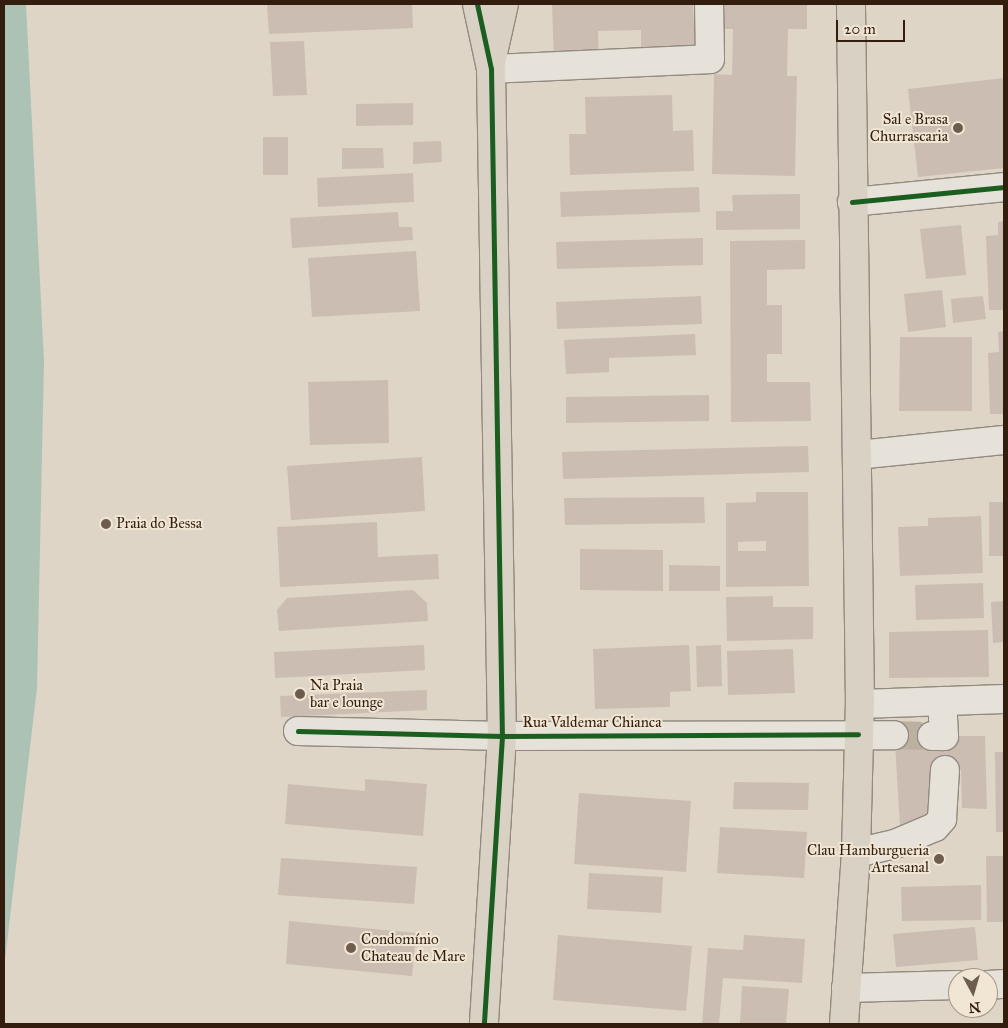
<!DOCTYPE html>
<html>
<head>
<meta charset="utf-8">
<style>
	body { margin:0 }
	#map { position:relative; width:1008px; height:1028px; overflow:hidden; background:#ded5c6; font-family:"IM FELL Great Primer",serif }
	div>[style] { position:absolute }
	[style*='--x'] { left:calc(var(--x)*1px); top:calc(var(--y)*1px); width:calc(var(--w)*1px); rotate:calc(var(--a)*1deg) }
	.water>* { inset:0; background:#acc2b5 }
	.building>* { inset:0; background:#ccbdb2 }
	.minor-tunnel>* { height:28px; margin-top:-14px; transform-origin:0; background:repeating-linear-gradient(90deg,#bcb0a1 0 28px,transparent 0 42px) }
	.roads { filter:drop-shadow(1px 0 #928a80) drop-shadow(-1px 0 #928a80) drop-shadow(0 1px #928a80) drop-shadow(0 -1px #928a80) }
	.minor>* { height:28px; margin:-14px; padding:0 14px; transform-origin:14px; border-radius:14px; background:#e6e1d9 }
	.major>* { height:28px; margin:-14px; padding:0 14px; transform-origin:14px; border-radius:14px; background:#d9d1c4 }
	.cycleway>* { height:5px; margin:-2.5px; padding:0 2.5px; transform-origin:2.5px; border-radius:2.5px; background:#1b5e20 }
	.dots>* { width:14px; height:14px; translate:-50% -50%; box-sizing:border-box; border:2px solid #f0e6d3; border-radius:50% }
	span { translate:-50% -50%; white-space:nowrap; text-align:center; line-height:1.15; -webkit-text-stroke:4px #f0e6d3; paint-order:stroke }
	.poi-label { font-size:15px; color:#321d0e }
	.right { translate:-100% -50%; text-align:right }
	.left { translate:0 -50%; text-align:left }
	.street-label { font-size:15px; color:#321d0e }
	.frame { position:absolute; inset:0; border:5px solid #321d0e; pointer-events:none }
	.north { position:absolute; left:948px; top:968px; width:50px; height:50px; box-sizing:border-box; background:#f0e6d3; border:1px solid #a49684; border-radius:50%; rotate:174deg; font-size:14px; font-weight:700; line-height:20px; text-align:center; color:#321d0e }
	.north::after { content:''; display:block; margin:auto; width:18px; height:22px; background:#6e5d4e; clip-path:polygon(50% 0,100% 100%,50% 72%,0 100%) }
	.scale { position:absolute; left:836px; top:20px; width:69px; height:22px; box-sizing:border-box; border:2px solid #321d0e; border-top:0; padding-left:6px; font-size:15px; line-height:18px; white-space:nowrap; color:#321d0e; -webkit-text-stroke:4px #f0e6d3; paint-order:stroke }
</style>
</head>
<body>
<div id="map">
	<div class="water">
		<div style="clip-path:polygon(4px 4px,26px 4px,44px 361px,37px 688px,4px 968px)"></div>
	</div>
	<div class="building">
		<div style="clip-path:polygon(267px 4px,412px 4px,413px 28px,269px 34px)"></div>
		<div style="clip-path:polygon(552px 4px,693px 4px,695px 48px,641px 50px,641px 30px,598px 31px,599px 62px,554px 64px)"></div>
		<div style="clip-path:polygon(719px 4px,807px 4px,807px 29px,788px 29px,787px 76px,797px 76px,795px 176px,712px 174px,714px 74px,732px 75px,733px 29px,719px 29px)"></div>
		<div style="clip-path:polygon(304px 41px,307px 95px,273px 96px,270px 42px)"></div>
		<div style="clip-path:polygon(1004px 78px,1004px 168px,918px 177px,908px 89px)"></div>
		<div style="clip-path:polygon(672px 95px,673px 131px,693px 130px,694px 171px,570px 175px,569px 134px,586px 134px,585px 97px)"></div>
		<div style="clip-path:polygon(413px 103px,413px 125px,356px 126px,356px 104px)"></div>
		<div style="clip-path:polygon(263px 137px,288px 137px,288px 175px,263px 175px)"></div>
		<div style="clip-path:polygon(441px 141px,442px 162px,413px 164px,413px 142px)"></div>
		<div style="clip-path:polygon(342px 148px,383px 148px,384px 168px,342px 169px)"></div>
		<div style="clip-path:polygon(413px 173px,414px 202px,318px 207px,317px 178px)"></div>
		<div style="clip-path:polygon(699px 187px,700px 212px,561px 217px,560px 192px)"></div>
		<div style="clip-path:polygon(800px 194px,800px 229px,716px 230px,716px 211px,733px 211px,732px 195px)"></div>
		<div style="clip-path:polygon(398px 212px,399px 227px,412px 227px,413px 240px,292px 248px,290px 218px)"></div>
		<div style="clip-path:polygon(1004px 221px,1004px 310px,989px 310px,986px 236px,998px 235px,998px 222px)"></div>
		<div style="clip-path:polygon(961px 225px,966px 275px,926px 279px,920px 229px)"></div>
		<div style="clip-path:polygon(703px 238px,703px 265px,557px 269px,556px 242px)"></div>
		<div style="clip-path:polygon(805px 240px,805px 269px,767px 270px,767px 305px,782px 305px,782px 354px,767px 354px,767px 382px,810px 382px,811px 421px,731px 422px,730px 241px)"></div>
		<div style="clip-path:polygon(416px 251px,420px 311px,312px 317px,308px 258px)"></div>
		<div style="clip-path:polygon(942px 290px,946px 327px,908px 332px,904px 294px)"></div>
		<div style="clip-path:polygon(701px 296px,702px 324px,557px 329px,556px 302px)"></div>
		<div style="clip-path:polygon(983px 296px,986px 319px,953px 323px,951px 299px)"></div>
		<div style="clip-path:polygon(1004px 331px,1004px 414px,990px 414px,988px 353px,999px 352px,998px 332px)"></div>
		<div style="clip-path:polygon(695px 334px,696px 355px,609px 358px,609px 372px,566px 374px,564px 340px)"></div>
		<div style="clip-path:polygon(900px 337px,972px 337px,972px 411px,899px 411px)"></div>
		<div style="clip-path:polygon(388px 380px,389px 443px,310px 445px,308px 382px)"></div>
		<div style="clip-path:polygon(709px 395px,709px 421px,566px 423px,566px 397px)"></div>
		<div style="clip-path:polygon(808px 446px,809px 472px,563px 479px,562px 452px)"></div>
		<div style="clip-path:polygon(422px 457px,425px 511px,291px 520px,287px 466px)"></div>
		<div style="clip-path:polygon(evenodd,756px 492px,808px 492px,809px 586px,726px 587px,726px 503px,756px 502px,756px 492px,766px 541px,766px 551px,738px 551px,738px 542px,766px 541px)"></div>
		<div style="clip-path:polygon(704px 497px,705px 523px,565px 525px,564px 498px)"></div>
		<div style="clip-path:polygon(989px 502px,1004px 502px,1004px 556px,989px 556px)"></div>
		<div style="clip-path:polygon(981px 516px,983px 573px,900px 576px,898px 527px,928px 526px,928px 518px)"></div>
		<div style="clip-path:polygon(377px 522px,378px 557px,438px 554px,439px 579px,280px 587px,277px 527px)"></div>
		<div style="clip-path:polygon(580px 549px,663px 550px,663px 591px,580px 590px)"></div>
		<div style="clip-path:polygon(669px 565px,720px 566px,720px 591px,669px 591px)"></div>
		<div style="clip-path:polygon(983px 583px,984px 618px,916px 620px,915px 585px)"></div>
		<div style="clip-path:polygon(413px 590px,427px 603px,428px 621px,279px 631px,277px 610px,287px 598px)"></div>
		<div style="clip-path:polygon(773px 596px,773px 607px,813px 607px,813px 639px,727px 641px,726px 597px)"></div>
		<div style="clip-path:polygon(1004px 601px,1004px 642px,993px 643px,991px 602px)"></div>
		<div style="clip-path:polygon(988px 630px,989px 677px,889px 678px,889px 632px)"></div>
		<div style="clip-path:polygon(424px 645px,425px 670px,275px 678px,274px 652px)"></div>
		<div style="clip-path:polygon(689px 645px,691px 691px,670px 692px,670px 707px,595px 709px,593px 649px)"></div>
		<div style="clip-path:polygon(721px 645px,722px 686px,697px 687px,696px 646px)"></div>
		<div style="clip-path:polygon(793px 649px,795px 693px,728px 695px,727px 651px)"></div>
		<div style="clip-path:polygon(427px 690px,427px 710px,281px 717px,280px 696px)"></div>
		<div style="clip-path:polygon(894px 727px,932px 727px,944px 736px,985px 736px,987px 809px,962px 808px,961px 770px,934px 770px,934px 823px,900px 826px)"></div>
		<div style="clip-path:polygon(995px 752px,1004px 752px,1004px 832px,996px 832px)"></div>
		<div style="clip-path:polygon(365px 779px,427px 784px,423px 836px,285px 824px,288px 784px,365px 791px)"></div>
		<div style="clip-path:polygon(734px 782px,809px 783px,808px 810px,733px 809px)"></div>
		<div style="clip-path:polygon(579px 793px,691px 801px,686px 872px,574px 864px)"></div>
		<div style="clip-path:polygon(720px 827px,807px 832px,804px 878px,717px 873px)"></div>
		<div style="clip-path:polygon(986px 856px,1004px 856px,1004px 922px,987px 922px)"></div>
		<div style="clip-path:polygon(281px 858px,417px 867px,414px 904px,278px 895px)"></div>
		<div style="clip-path:polygon(589px 873px,663px 877px,661px 913px,587px 909px)"></div>
		<div style="clip-path:polygon(981px 885px,981px 920px,902px 921px,901px 887px)"></div>
		<div style="clip-path:polygon(289px 921px,416px 933px,412px 976px,286px 964px)"></div>
		<div style="clip-path:polygon(975px 927px,978px 960px,896px 967px,893px 934px)"></div>
		<div style="clip-path:polygon(558px 935px,692px 946px,686px 1011px,553px 1000px)"></div>
		<div style="clip-path:polygon(744px 935px,805px 939px,802px 983px,723px 978px,719px 1024px,702px 1024px,708px 948px,743px 950px)"></div>
		<div style="clip-path:polygon(742px 986px,789px 989px,786px 1024px,740px 1024px)"></div>
	</div>
	<div class="minor-tunnel">
		<div style="--x:894;--y:735;--w:38;--a:2"></div>
	</div>
	<div class="roads">
		<div class="minor">
			<div style="--x:491;--y:69;--w:219;--a:-2.6"></div>
			<div style="--x:710;--y:59;--w:55;--a:-91"></div>
			<div style="--x:852;--y:202;--w:153;--a:-5.6"></div>
			<div style="--x:858;--y:455;--w:147;--a:-5.9"></div>
			<div style="--x:860;--y:704;--w:144;--a:-2"></div>
			<div style="--x:298;--y:731;--w:204;--a:1.4"></div>
			<div style="--x:502;--y:736;--w:392;--a:-0.1"></div>
			<div style="--x:932;--y:736;--w:12;--a:0"></div>
			<div style="--x:944;--y:736;--w:35;--a:-93"></div>
			<div style="--x:856;--y:853;--w:40;--a:-13"></div>
			<div style="--x:895;--y:844;--w:43;--a:-23"></div>
			<div style="--x:935;--y:827;--w:11;--a:-49"></div>
			<div style="--x:942;--y:819;--w:49;--a:-86.5"></div>
			<div style="--x:988;--y:985;--w:16;--a:-4"></div>
			<div style="--x:846;--y:988;--w:112;--a:-1.5"></div>
		</div>
		<div class="major">
			<div style="--x:477;--y:4;--w:66;--a:77.8"></div>
			<div style="--x:491;--y:69;--w:667;--a:89.06"></div>
			<div style="--x:502;--y:736;--w:289;--a:93.6"></div>
			<div style="--x:491;--y:62;--w:59;--a:-77.4"></div>
			<div style="--x:844;--y:1024;--w:171;--a:-86"></div>
			<div style="--x:856;--y:853;--w:149;--a:-88.5"></div>
			<div style="--x:860;--y:704;--w:700;--a:-90.74"></div>
		</div>
	</div>
	<div class="cycleway">
		<div style="--x:477;--y:4;--w:66;--a:77.8"></div>
		<div style="--x:491;--y:69;--w:667;--a:89.06"></div>
		<div style="--x:502;--y:736;--w:289;--a:93.6"></div>
		<div style="--x:852;--y:202;--w:153;--a:-5.6"></div>
		<div style="--x:298;--y:731;--w:204;--a:1.4"></div>
		<div style="--x:502;--y:736;--w:356;--a:-0.3"></div>
	</div>
	<div class="dots">
		<div style="left:958px;top:128px;background:#6e5d4e"></div>
		<div style="left:106px;top:524px;background:#6e5d4e"></div>
		<div style="left:300px;top:694px;background:#6e5d4e"></div>
		<div style="left:939px;top:859px;background:#6e5d4e"></div>
		<div style="left:351px;top:948px;background:#6e5d4e"></div>
	</div>
	<div class="poi-label">
		<span class="right" style="left:948px;top:128px">Sal e Brasa<br>Churrascaria</span>
		<span class="left" style="left:116px;top:524px">Praia do Bessa</span>
		<span class="left" style="left:310px;top:694px">Na Praia<br>bar e lounge</span>
		<span class="right" style="left:929px;top:859px">Clau Hamburgueria<br>Artesanal</span>
		<span class="left" style="left:361px;top:948px">Condomínio<br>Chateau de Mare</span>
	</div>
	<div class="street-label">
		<span style="left:592px;top:723px">Rua Valdemar Chianca</span>
	</div>
	<div class="frame"></div>
	<div class="north">N</div>
	<div class="scale">20 m</div>
</div>
</body>
</html>
